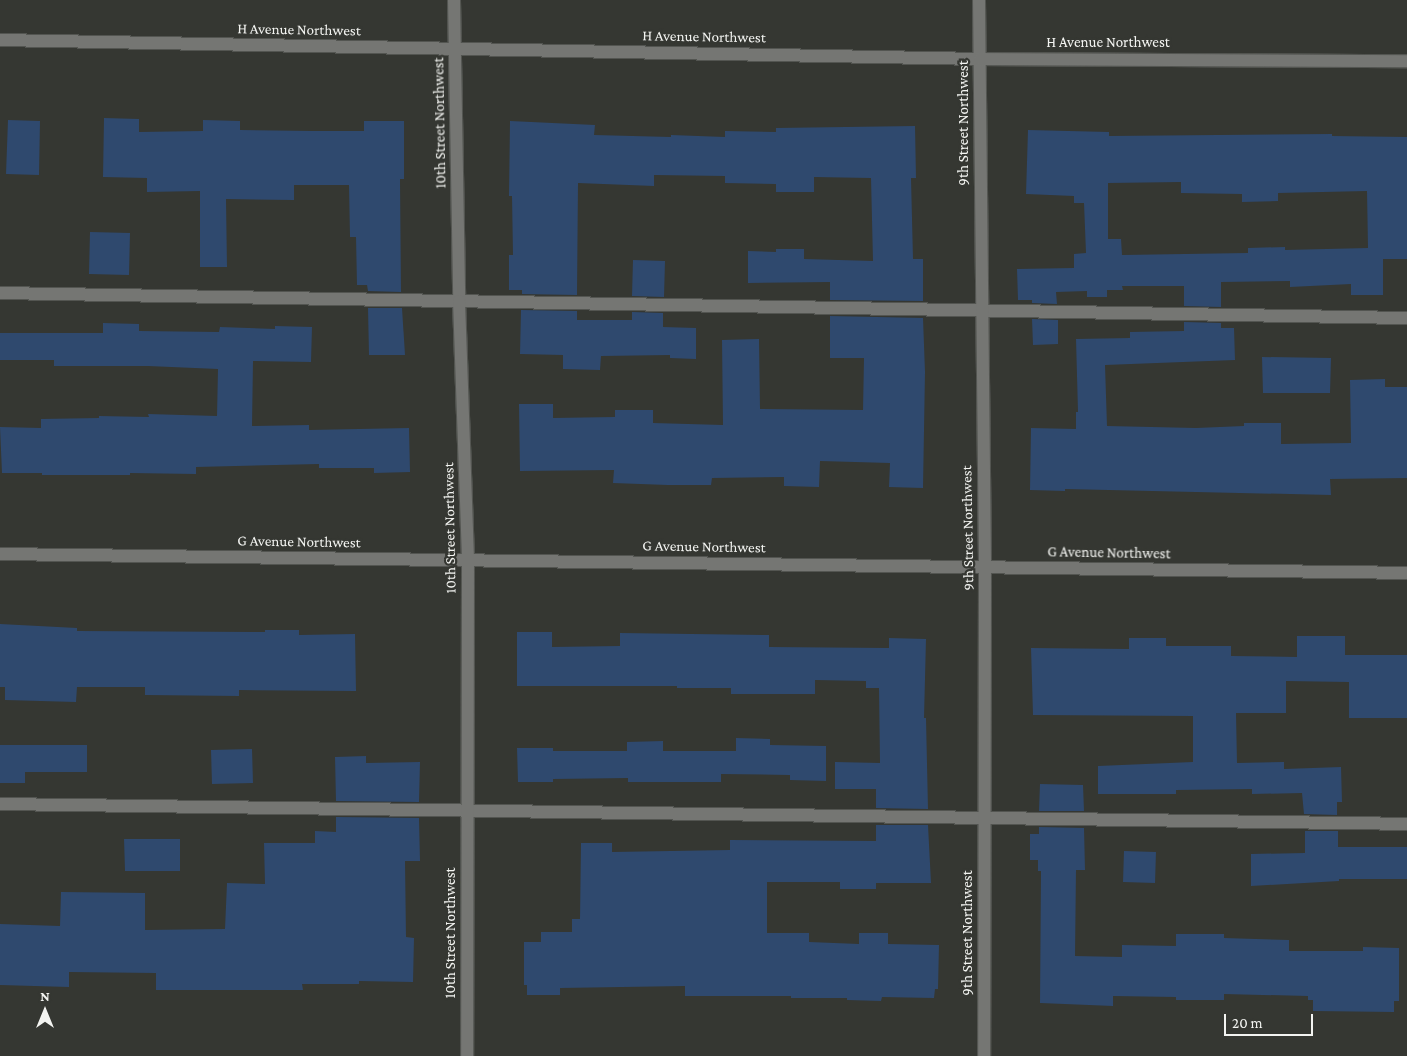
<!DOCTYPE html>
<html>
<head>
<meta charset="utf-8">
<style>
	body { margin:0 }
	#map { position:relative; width:1407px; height:1056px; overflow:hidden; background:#353732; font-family:"Crimson Pro",serif }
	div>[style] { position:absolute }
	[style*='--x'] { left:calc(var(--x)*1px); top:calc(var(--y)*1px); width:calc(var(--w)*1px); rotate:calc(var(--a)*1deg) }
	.building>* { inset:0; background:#2f496e }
	.roads { filter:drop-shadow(1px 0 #535551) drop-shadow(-1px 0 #535551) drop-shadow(0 1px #535551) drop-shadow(0 -1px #535551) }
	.lane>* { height:12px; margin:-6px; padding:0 6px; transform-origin:6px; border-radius:6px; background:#757673 }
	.street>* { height:12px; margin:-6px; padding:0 6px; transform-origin:6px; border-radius:6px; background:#757673 }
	span { translate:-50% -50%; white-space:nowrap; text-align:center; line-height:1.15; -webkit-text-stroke:4.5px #353732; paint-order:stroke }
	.street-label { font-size:15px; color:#f3f4f1 }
	.north { position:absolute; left:20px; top:986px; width:50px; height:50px; -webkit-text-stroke:4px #353732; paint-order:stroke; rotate:0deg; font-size:14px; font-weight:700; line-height:20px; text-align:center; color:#f3f4f1 }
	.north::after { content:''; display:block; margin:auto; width:18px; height:22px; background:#f3f4f1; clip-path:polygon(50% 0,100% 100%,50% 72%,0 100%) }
	.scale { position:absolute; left:1224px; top:1014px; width:89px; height:22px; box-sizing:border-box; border:2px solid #f3f4f1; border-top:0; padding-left:6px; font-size:15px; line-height:18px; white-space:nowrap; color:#f3f4f1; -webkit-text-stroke:4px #353732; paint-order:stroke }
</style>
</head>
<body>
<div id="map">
	<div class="building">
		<div style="clip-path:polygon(104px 118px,139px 119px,139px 132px,203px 131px,203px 120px,240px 121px,240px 130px,313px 131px,364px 131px,364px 121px,404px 121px,404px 179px,400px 179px,401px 292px,368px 291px,367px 285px,357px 285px,356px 237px,350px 237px,349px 185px,294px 185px,294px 200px,226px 199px,227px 267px,200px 267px,200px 191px,147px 192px,147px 178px,103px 177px)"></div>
		<div style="clip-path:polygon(8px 120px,40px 121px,39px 175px,6px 174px)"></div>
		<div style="clip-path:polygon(510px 121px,595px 125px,594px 135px,671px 137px,671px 135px,725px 137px,725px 131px,776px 132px,776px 128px,915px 126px,916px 178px,911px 178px,913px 259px,923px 259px,923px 301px,830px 300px,830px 282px,748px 283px,748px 251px,776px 252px,776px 249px,804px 249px,804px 259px,873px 261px,871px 178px,814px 177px,814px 192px,776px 192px,776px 184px,725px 183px,725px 176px,654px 175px,654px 186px,578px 183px,577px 295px,522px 294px,522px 290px,509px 290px,509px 255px,513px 255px,512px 196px,509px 196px)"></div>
		<div style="clip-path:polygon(evenodd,1028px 130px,1109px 132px,1109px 136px,1332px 134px,1332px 136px,1407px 137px,1407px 259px,1383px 259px,1383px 295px,1351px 295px,1351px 284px,1290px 287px,1290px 281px,1221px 282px,1221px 307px,1184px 306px,1184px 286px,1122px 286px,1123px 290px,1107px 290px,1107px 297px,1087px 297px,1087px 291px,1056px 292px,1057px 304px,1032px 303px,1032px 300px,1018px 300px,1017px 269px,1074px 268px,1074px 254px,1086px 253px,1084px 203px,1074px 203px,1074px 196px,1026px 194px,1028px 130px,1181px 182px,1181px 193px,1242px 194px,1242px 202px,1278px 201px,1278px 193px,1367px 191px,1368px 248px,1285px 250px,1285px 247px,1248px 248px,1248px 253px,1122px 255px,1121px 239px,1108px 239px,1108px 183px,1181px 182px)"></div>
		<div style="clip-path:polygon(90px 232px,130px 233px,129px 275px,89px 274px)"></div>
		<div style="clip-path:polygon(633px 260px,665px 261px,664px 297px,632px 296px)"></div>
		<div style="clip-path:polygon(368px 308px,402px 308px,405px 355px,369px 355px)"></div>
		<div style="clip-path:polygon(521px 310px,577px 311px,577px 320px,632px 320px,632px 312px,663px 313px,663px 327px,696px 328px,696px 359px,670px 358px,670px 355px,601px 356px,600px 370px,563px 369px,563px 355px,520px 354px)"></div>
		<div style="clip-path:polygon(830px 316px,923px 318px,925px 372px,923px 488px,889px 487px,890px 463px,820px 461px,819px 487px,784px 486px,784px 477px,712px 478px,711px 485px,668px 485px,613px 483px,614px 470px,520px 471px,519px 404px,553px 404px,553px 418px,615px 417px,615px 410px,653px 410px,653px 423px,723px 425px,722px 340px,759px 339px,760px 409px,863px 410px,864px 358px,830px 358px)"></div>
		<div style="clip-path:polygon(1032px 319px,1058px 320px,1058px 344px,1033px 345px)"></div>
		<div style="clip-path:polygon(1184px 322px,1221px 323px,1221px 328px,1234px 328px,1235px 360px,1105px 365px,1107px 426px,1196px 428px,1244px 426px,1244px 423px,1281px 423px,1281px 444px,1351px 443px,1350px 380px,1385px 379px,1385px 387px,1407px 387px,1407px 478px,1330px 479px,1331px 495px,1065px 489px,1065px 491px,1030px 490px,1031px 428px,1076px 429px,1076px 412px,1078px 412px,1076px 339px,1130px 338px,1130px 332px,1184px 331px)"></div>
		<div style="clip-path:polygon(103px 323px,139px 324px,139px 331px,219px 332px,220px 327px,275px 329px,275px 326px,312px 327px,311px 362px,253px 361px,252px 426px,309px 425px,309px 430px,409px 428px,410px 472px,374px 473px,374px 468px,319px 468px,319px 464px,196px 467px,196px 474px,130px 473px,130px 475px,42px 475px,42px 473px,2px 473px,0 427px,41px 428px,41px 419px,99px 418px,99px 416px,149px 417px,148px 414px,217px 416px,218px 369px,148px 366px,54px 366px,54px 360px,0 360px,0 333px,103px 333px)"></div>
		<div style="clip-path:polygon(1262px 357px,1331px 358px,1330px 393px,1263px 393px)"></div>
		<div style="clip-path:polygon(0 624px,77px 628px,77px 631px,265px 632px,265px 630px,299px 630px,299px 635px,355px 634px,356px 691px,239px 690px,239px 696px,145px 695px,145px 687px,77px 687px,76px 702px,5px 700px,5px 687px,0 687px)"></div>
		<div style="clip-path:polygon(517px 632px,552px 632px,552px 647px,620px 646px,620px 633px,769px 635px,769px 647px,889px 648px,889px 638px,926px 639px,924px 718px,926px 718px,928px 809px,876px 808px,876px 789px,835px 789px,835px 762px,880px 763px,879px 688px,866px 688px,866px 681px,815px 680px,815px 694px,731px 694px,731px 688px,677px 688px,677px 686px,517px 686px)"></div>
		<div style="clip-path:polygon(1297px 636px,1345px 636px,1345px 655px,1407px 655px,1407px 718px,1349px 718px,1349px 682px,1286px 681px,1286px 713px,1236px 713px,1237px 763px,1284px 762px,1284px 769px,1341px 767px,1342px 802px,1337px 802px,1337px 815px,1304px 814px,1302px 793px,1252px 794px,1252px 789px,1176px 790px,1176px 794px,1098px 794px,1098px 766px,1193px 762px,1193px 716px,1033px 715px,1031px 648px,1129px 649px,1129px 638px,1166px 638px,1166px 646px,1231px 646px,1231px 656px,1297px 657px)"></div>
		<div style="clip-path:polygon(736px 738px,770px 739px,770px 745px,826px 746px,826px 781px,790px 780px,790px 775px,721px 774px,721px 782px,628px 782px,628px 778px,553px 779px,553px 782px,518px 782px,517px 748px,553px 748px,553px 751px,627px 751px,627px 742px,663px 741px,663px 751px,736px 751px)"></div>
		<div style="clip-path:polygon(0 745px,87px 745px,87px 772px,25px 772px,25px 783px,0 783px)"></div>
		<div style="clip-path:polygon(252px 749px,253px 783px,212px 784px,211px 750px)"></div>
		<div style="clip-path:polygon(366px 756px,366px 763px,420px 762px,419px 802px,336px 801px,335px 757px)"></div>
		<div style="clip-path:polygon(1040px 784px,1083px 785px,1084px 811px,1039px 811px)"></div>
		<div style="clip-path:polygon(336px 817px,419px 818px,420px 861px,405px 861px,406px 937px,414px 938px,413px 982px,359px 981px,359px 984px,302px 984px,303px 990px,156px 990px,156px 973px,69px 972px,69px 987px,0 985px,0 924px,60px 926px,61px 892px,145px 893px,145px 930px,225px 929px,227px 883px,265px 884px,264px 843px,315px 843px,315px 831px,336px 832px)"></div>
		<div style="clip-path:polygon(876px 825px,928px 825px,931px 883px,876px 883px,876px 889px,840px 889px,840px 882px,767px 882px,767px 933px,809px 933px,809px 942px,859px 944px,859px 933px,888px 933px,888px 944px,939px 945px,938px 989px,935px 989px,934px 998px,882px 997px,881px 1001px,847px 1000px,847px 998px,791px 998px,791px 996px,685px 996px,685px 986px,560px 988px,560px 995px,527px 995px,527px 985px,524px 985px,524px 942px,541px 942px,541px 932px,572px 932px,572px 919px,580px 919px,581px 843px,612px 843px,612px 852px,730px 850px,730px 840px,876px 841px)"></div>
		<div style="clip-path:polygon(1039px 827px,1084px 828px,1085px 870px,1076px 870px,1075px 956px,1122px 957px,1122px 945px,1176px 946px,1176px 934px,1224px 934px,1224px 938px,1289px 940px,1289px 951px,1363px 951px,1363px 947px,1399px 948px,1399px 1001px,1394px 1001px,1394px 1012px,1313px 1011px,1313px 1000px,1308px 1000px,1308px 996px,1224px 994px,1224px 1000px,1176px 1000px,1176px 997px,1113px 996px,1113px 1006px,1040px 1003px,1041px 871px,1038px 871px,1038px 860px,1030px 860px,1030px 834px,1039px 834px)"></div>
		<div style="clip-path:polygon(1305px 831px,1338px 831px,1338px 847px,1407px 847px,1407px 879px,1339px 879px,1339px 881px,1251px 886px,1251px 854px,1305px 853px)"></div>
		<div style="clip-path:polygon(124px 839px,180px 839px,180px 871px,125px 871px)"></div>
		<div style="clip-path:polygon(1124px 851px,1156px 852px,1155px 883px,1123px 882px)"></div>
	</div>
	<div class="roads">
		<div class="lane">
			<div style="--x:0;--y:293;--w:1407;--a:1.02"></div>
			<div style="--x:0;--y:804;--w:1407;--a:0.81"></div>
		</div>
		<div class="street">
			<div style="--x:454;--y:0;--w:301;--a:89"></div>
			<div style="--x:459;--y:301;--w:259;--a:88"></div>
			<div style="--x:468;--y:560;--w:496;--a:90.1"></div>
			<div style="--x:979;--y:0;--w:567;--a:89.39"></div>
			<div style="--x:985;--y:567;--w:489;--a:90.1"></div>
			<div style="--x:0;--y:40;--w:980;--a:1.11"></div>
			<div style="--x:980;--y:59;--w:427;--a:0.3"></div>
			<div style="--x:0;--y:554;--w:1407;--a:0.77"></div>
		</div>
	</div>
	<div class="street-label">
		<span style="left:299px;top:30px;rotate:1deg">H Avenue Northwest</span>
		<span style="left:704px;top:37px;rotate:1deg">H Avenue Northwest</span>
		<span style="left:1108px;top:43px">H Avenue Northwest</span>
		<span style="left:440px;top:123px;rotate:-91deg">10th Street Northwest</span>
		<span style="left:964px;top:123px;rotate:-90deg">9th Street Northwest</span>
		<span style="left:450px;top:528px;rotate:-91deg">10th Street Northwest</span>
		<span style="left:968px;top:528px;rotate:-91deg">9th Street Northwest</span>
		<span style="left:299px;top:542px;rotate:1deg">G Avenue Northwest</span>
		<span style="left:704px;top:547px;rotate:1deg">G Avenue Northwest</span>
		<span style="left:1109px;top:553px;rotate:1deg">G Avenue Northwest</span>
		<span style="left:451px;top:933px;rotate:-90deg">10th Street Northwest</span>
		<span style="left:968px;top:933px;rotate:-90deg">9th Street Northwest</span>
	</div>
	<div class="north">N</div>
	<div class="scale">20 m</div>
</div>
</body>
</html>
